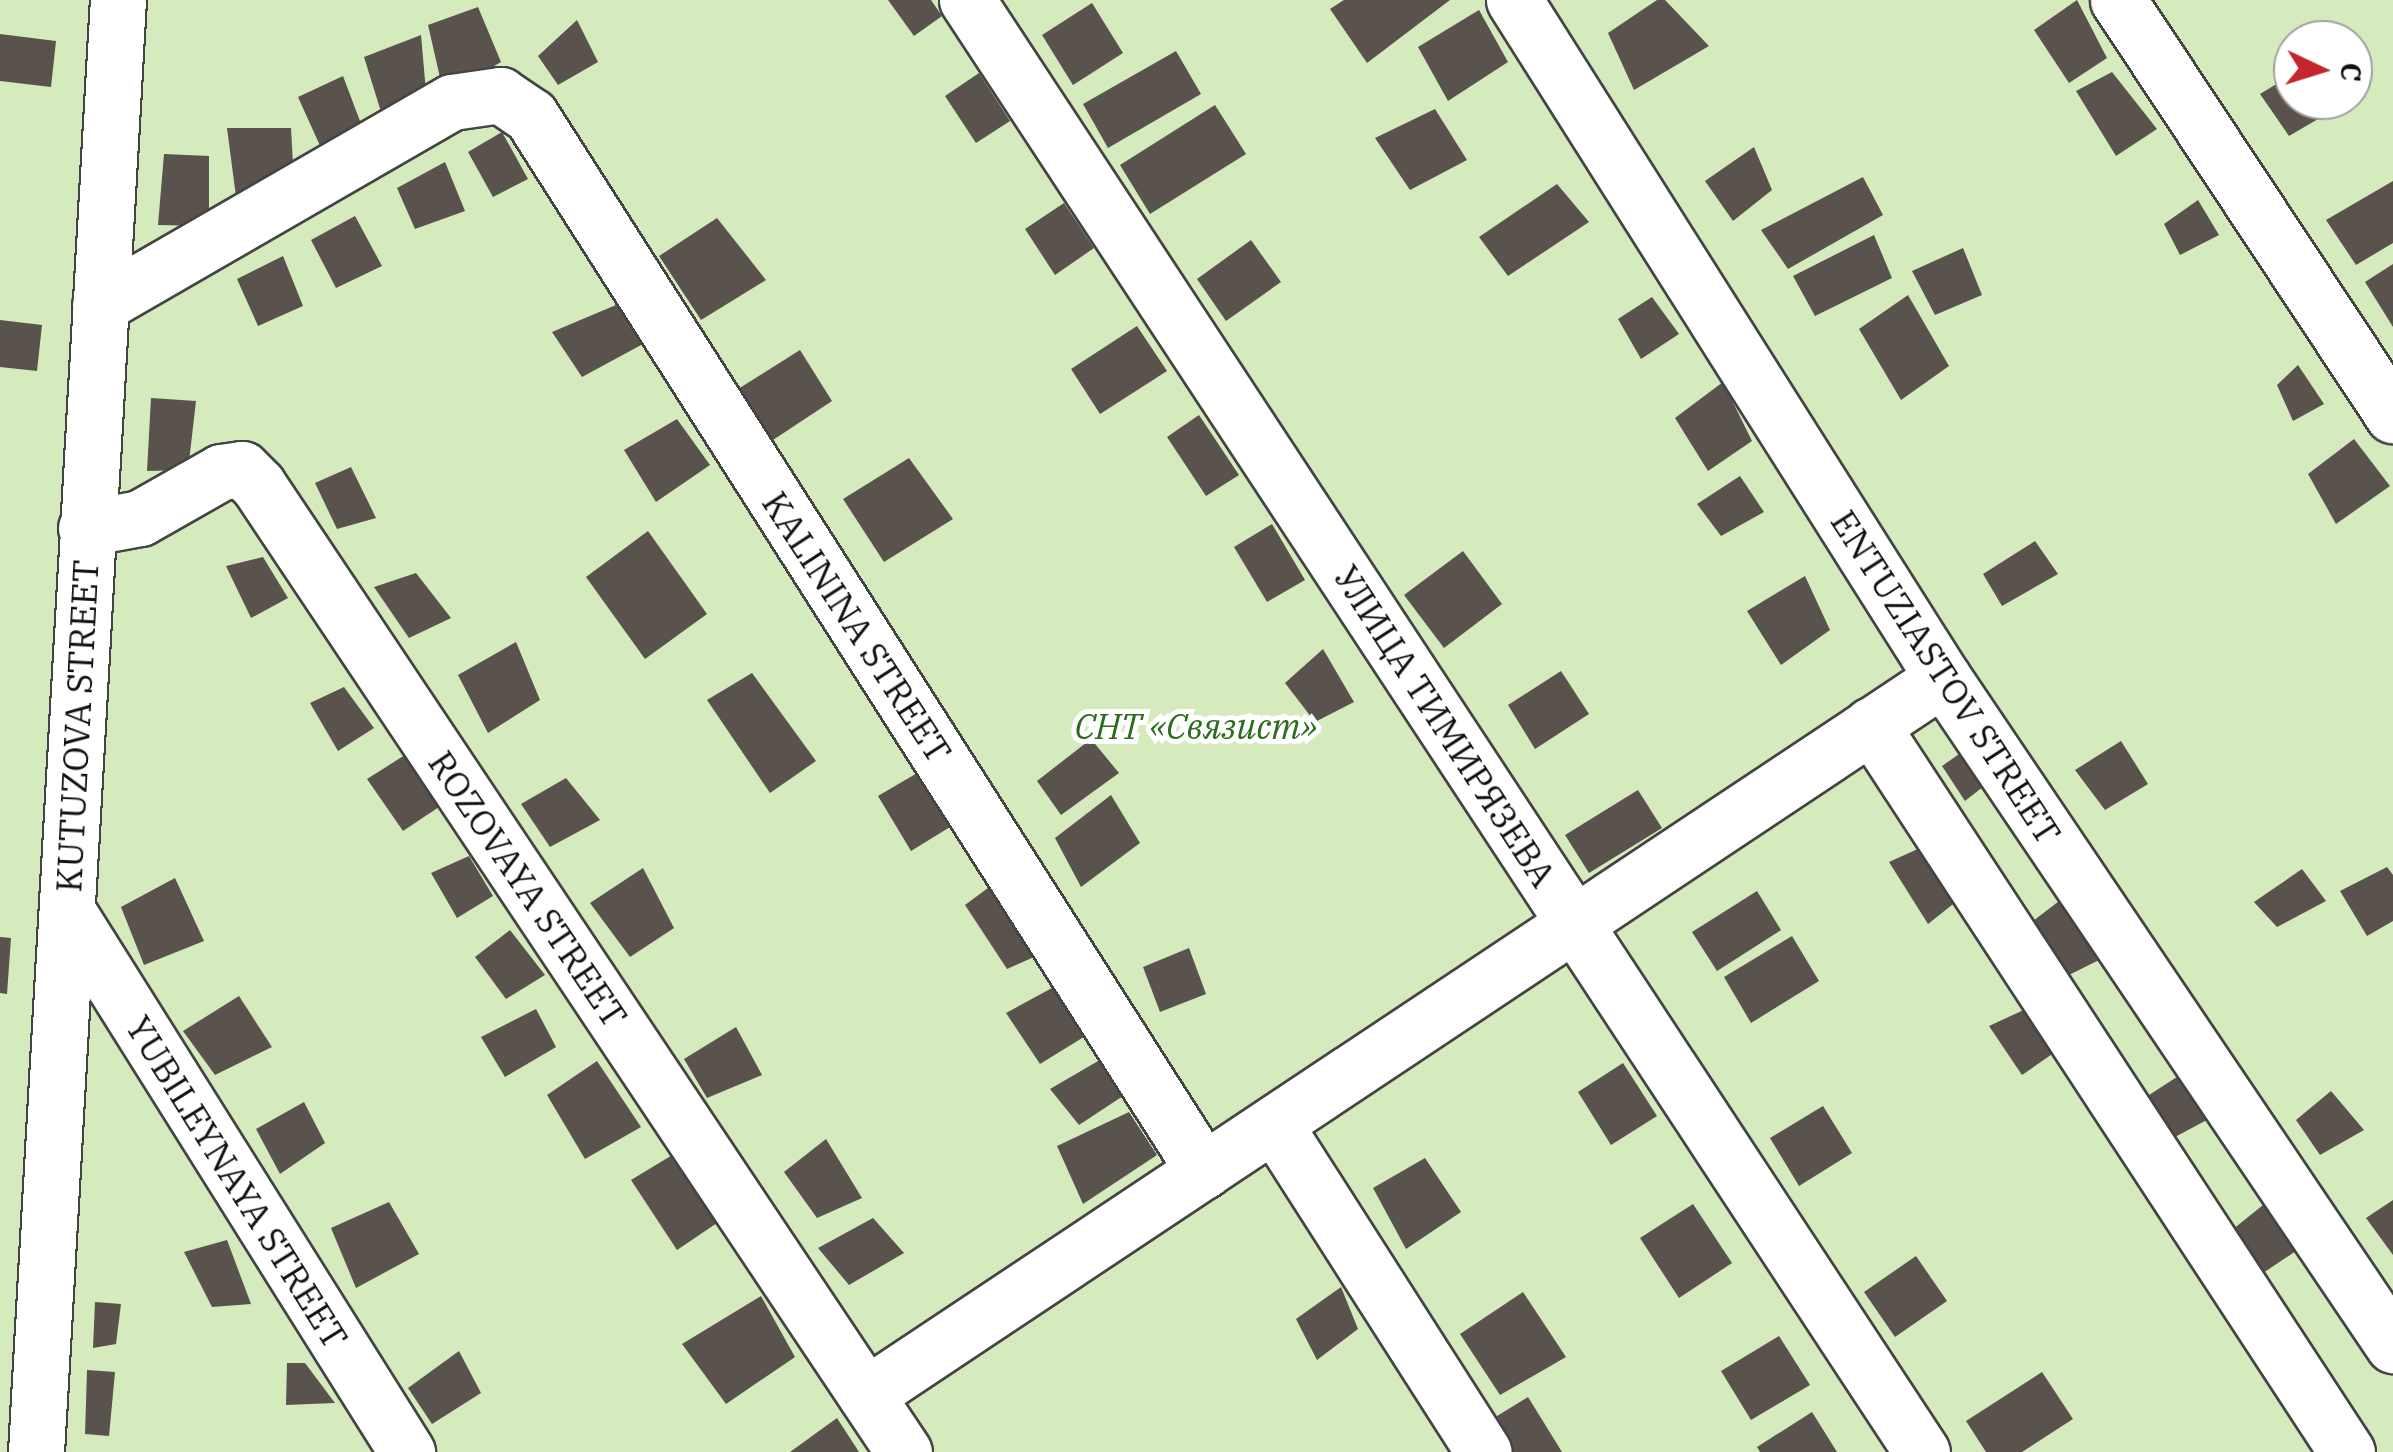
<!DOCTYPE html>
<html>
<head>
<meta charset="utf-8">
<style>
	body { margin:0 }
	#map { position:relative; width:2393px; height:1452px; overflow:hidden; background:#fffdf5; font-family:"IBM Plex Serif",serif }
	div>[style] { position:absolute }
	[style*='--x'] { left:calc(var(--x)*1px); top:calc(var(--y)*1px); width:calc(var(--w)*1px); rotate:calc(var(--a)*1deg) }
	.green>* { inset:0; background:#d5ebbd }
	.building>* { inset:0; background:#5a524d }
	.roads { filter:drop-shadow(2px 0 #444) drop-shadow(-2px 0 #444) drop-shadow(0 2px #444) drop-shadow(0 -2px #444) }
	.minor>* { height:55px; margin:-27.5px; padding:0 27.5px; transform-origin:27.5px; border-radius:27.5px; background:#fff }
	span { translate:-50% -50%; white-space:nowrap; text-align:center; line-height:1.15; -webkit-text-stroke:10px #fff; paint-order:stroke }
	.street-label { font-size:35px; color:#111 }
	.park-label { font-size:35px; color:#2f6b1f; font-style:italic }
	.north { position:absolute; left:2273px; top:20px; width:100px; height:100px; box-sizing:border-box; background:#fff; border:2px solid #a0a0a0; border-radius:50%; rotate:94deg; font-size:28px; font-weight:700; line-height:40px; text-align:center; color:#111 }
	.north::after { content:''; display:block; margin:auto; width:35px; height:45px; background:#c4262e; clip-path:polygon(50% 0,100% 100%,50% 72%,0 100%) }
</style>
</head>
<body>
<div id="map">
	<div class="green">
		<div style="clip-path:polygon(evenodd,0 0,2393px 0,2393px 1452px,0 1452px,0 0,2293px 40px,2353px 40px,2353px 100px,2293px 100px,2293px 40px)"></div>
	</div>
	<div class="building">
		<div style="clip-path:polygon(888px 0,931px 0,942px 16px,914px 36px)"></div>
		<div style="clip-path:polygon(1344px 0,1450px 0,1367px 63px,1330px 9px)"></div>
		<div style="clip-path:polygon(1657px 0,1665px 0,1709px 46px,1634px 90px,1608px 33px)"></div>
		<div style="clip-path:polygon(2077px 0,2107px 58px,2069px 83px,2034px 30px)"></div>
		<div style="clip-path:polygon(1092px 3px,1123px 53px,1073px 85px,1042px 35px)"></div>
		<div style="clip-path:polygon(478px 7px,501px 62px,444px 95px,428px 25px)"></div>
		<div style="clip-path:polygon(1479px 10px,1508px 62px,1448px 101px,1418px 47px)"></div>
		<div style="clip-path:polygon(577px 20px,598px 62px,558px 85px,538px 56px)"></div>
		<div style="clip-path:polygon(0 34px,56px 41px,51px 87px,0 81px)"></div>
		<div style="clip-path:polygon(421px 35px,427px 103px,382px 115px,364px 57px)"></div>
		<div style="clip-path:polygon(1176px 51px,1201px 94px,1108px 148px,1083px 104px)"></div>
		<div style="clip-path:polygon(2112px 72px,2157px 129px,2116px 156px,2076px 91px)"></div>
		<div style="clip-path:polygon(979px 73px,1010px 121px,976px 143px,945px 96px)"></div>
		<div style="clip-path:polygon(2293px 74px,2293px 100px,2338px 100px,2342px 105px,2289px 136px,2260px 94px)"></div>
		<div style="clip-path:polygon(343px 76px,363px 129px,326px 159px,298px 97px)"></div>
		<div style="clip-path:polygon(1215px 105px,1246px 154px,1150px 214px,1120px 165px)"></div>
		<div style="clip-path:polygon(1435px 109px,1467px 160px,1410px 190px,1375px 138px)"></div>
		<div style="clip-path:polygon(227px 128px,291px 128px,294px 182px,238px 212px)"></div>
		<div style="clip-path:polygon(502px 132px,528px 179px,493px 197px,468px 152px)"></div>
		<div style="clip-path:polygon(1754px 147px,1772px 190px,1733px 221px,1705px 181px)"></div>
		<div style="clip-path:polygon(164px 154px,209px 156px,209px 226px,158px 225px)"></div>
		<div style="clip-path:polygon(445px 162px,465px 211px,415px 229px,397px 188px)"></div>
		<div style="clip-path:polygon(1863px 177px,1883px 215px,1788px 269px,1761px 230px)"></div>
		<div style="clip-path:polygon(2393px 181px,2393px 243px,2356px 265px,2326px 220px)"></div>
		<div style="clip-path:polygon(1557px 184px,1589px 222px,1508px 276px,1479px 237px)"></div>
		<div style="clip-path:polygon(2198px 200px,2219px 235px,2180px 255px,2164px 224px)"></div>
		<div style="clip-path:polygon(1064px 203px,1094px 248px,1055px 275px,1025px 229px)"></div>
		<div style="clip-path:polygon(355px 216px,382px 266px,336px 288px,311px 240px)"></div>
		<div style="clip-path:polygon(717px 218px,766px 280px,701px 320px,659px 256px)"></div>
		<div style="clip-path:polygon(1874px 235px,1892px 278px,1815px 316px,1793px 276px)"></div>
		<div style="clip-path:polygon(1251px 240px,1281px 282px,1226px 321px,1197px 279px)"></div>
		<div style="clip-path:polygon(1963px 248px,1982px 295px,1935px 315px,1912px 271px)"></div>
		<div style="clip-path:polygon(283px 256px,303px 306px,258px 326px,237px 279px)"></div>
		<div style="clip-path:polygon(2393px 264px,2393px 327px,2365px 282px)"></div>
		<div style="clip-path:polygon(1908px 295px,1949px 366px,1901px 400px,1859px 329px)"></div>
		<div style="clip-path:polygon(1652px 297px,1679px 334px,1641px 359px,1618px 319px)"></div>
		<div style="clip-path:polygon(616px 305px,643px 344px,582px 377px,552px 332px)"></div>
		<div style="clip-path:polygon(0 320px,42px 325px,37px 371px,0 367px)"></div>
		<div style="clip-path:polygon(1137px 326px,1167px 371px,1100px 414px,1071px 369px)"></div>
		<div style="clip-path:polygon(800px 350px,832px 401px,773px 440px,738px 389px)"></div>
		<div style="clip-path:polygon(2298px 365px,2324px 404px,2293px 421px,2277px 385px)"></div>
		<div style="clip-path:polygon(1723px 382px,1752px 441px,1708px 471px,1675px 418px)"></div>
		<div style="clip-path:polygon(151px 398px,196px 401px,188px 470px,147px 471px)"></div>
		<div style="clip-path:polygon(1199px 415px,1239px 475px,1206px 496px,1167px 437px)"></div>
		<div style="clip-path:polygon(677px 419px,710px 465px,656px 502px,624px 450px)"></div>
		<div style="clip-path:polygon(2354px 439px,2390px 486px,2336px 524px,2308px 474px)"></div>
		<div style="clip-path:polygon(909px 458px,953px 519px,884px 562px,843px 499px)"></div>
		<div style="clip-path:polygon(351px 467px,376px 518px,337px 529px,315px 483px)"></div>
		<div style="clip-path:polygon(1740px 476px,1764px 512px,1721px 536px,1697px 504px)"></div>
		<div style="clip-path:polygon(1272px 524px,1305px 580px,1267px 602px,1234px 547px)"></div>
		<div style="clip-path:polygon(648px 531px,707px 614px,645px 659px,586px 577px)"></div>
		<div style="clip-path:polygon(2035px 541px,2058px 574px,2002px 606px,1983px 574px)"></div>
		<div style="clip-path:polygon(1463px 551px,1502px 604px,1444px 648px,1404px 595px)"></div>
		<div style="clip-path:polygon(263px 557px,288px 598px,251px 618px,226px 566px)"></div>
		<div style="clip-path:polygon(416px 573px,451px 618px,409px 638px,374px 587px)"></div>
		<div style="clip-path:polygon(1805px 576px,1830px 630px,1781px 665px,1747px 611px)"></div>
		<div style="clip-path:polygon(516px 642px,540px 700px,488px 733px,458px 675px)"></div>
		<div style="clip-path:polygon(1323px 649px,1354px 702px,1315px 722px,1285px 683px)"></div>
		<div style="clip-path:polygon(1561px 671px,1589px 714px,1535px 749px,1508px 705px)"></div>
		<div style="clip-path:polygon(752px 673px,816px 761px,770px 793px,707px 700px)"></div>
		<div style="clip-path:polygon(344px 687px,374px 728px,338px 751px,310px 703px)"></div>
		<div style="clip-path:polygon(1091px 739px,1119px 773px,1061px 815px,1037px 781px)"></div>
		<div style="clip-path:polygon(2121px 741px,2148px 784px,2105px 810px,2075px 770px)"></div>
		<div style="clip-path:polygon(1972px 745px,1998px 775px,1965px 801px,1942px 766px)"></div>
		<div style="clip-path:polygon(405px 755px,439px 807px,403px 831px,367px 779px)"></div>
		<div style="clip-path:polygon(924px 769px,963px 819px,911px 851px,878px 796px)"></div>
		<div style="clip-path:polygon(566px 778px,600px 820px,550px 847px,521px 804px)"></div>
		<div style="clip-path:polygon(1638px 790px,1662px 828px,1589px 873px,1565px 835px)"></div>
		<div style="clip-path:polygon(1111px 795px,1140px 843px,1081px 887px,1055px 838px)"></div>
		<div style="clip-path:polygon(1931px 843px,1962px 897px,1928px 924px,1889px 862px)"></div>
		<div style="clip-path:polygon(469px 856px,493px 896px,457px 918px,431px 873px)"></div>
		<div style="clip-path:polygon(2387px 867px,2393px 875px,2393px 921px,2367px 936px,2340px 891px)"></div>
		<div style="clip-path:polygon(643px 868px,674px 928px,630px 957px,590px 903px)"></div>
		<div style="clip-path:polygon(2302px 869px,2326px 901px,2277px 927px,2254px 902px)"></div>
		<div style="clip-path:polygon(175px 878px,204px 941px,144px 965px,121px 907px)"></div>
		<div style="clip-path:polygon(996px 882px,1043px 953px,1007px 969px,965px 905px)"></div>
		<div style="clip-path:polygon(1757px 891px,1781px 930px,1717px 971px,1692px 932px)"></div>
		<div style="clip-path:polygon(2067px 895px,2107px 956px,2061px 979px,2029px 924px)"></div>
		<div style="clip-path:polygon(510px 930px,545px 975px,506px 999px,475px 957px)"></div>
		<div style="clip-path:polygon(1792px 936px,1819px 981px,1751px 1023px,1724px 977px)"></div>
		<div style="clip-path:polygon(0 937px,11px 938px,7px 994px,0 993px)"></div>
		<div style="clip-path:polygon(1189px 948px,1206px 994px,1160px 1012px,1143px 967px)"></div>
		<div style="clip-path:polygon(1052px 988px,1087px 1035px,1040px 1064px,1006px 1013px)"></div>
		<div style="clip-path:polygon(239px 996px,272px 1047px,215px 1075px,183px 1031px)"></div>
		<div style="clip-path:polygon(2028px 1008px,2058px 1050px,2022px 1075px,1989px 1026px)"></div>
		<div style="clip-path:polygon(536px 1009px,556px 1047px,505px 1077px,481px 1037px)"></div>
		<div style="clip-path:polygon(736px 1027px,762px 1075px,707px 1098px,684px 1059px)"></div>
		<div style="clip-path:polygon(1105px 1057px,1126px 1094px,1079px 1125px,1050px 1089px)"></div>
		<div style="clip-path:polygon(597px 1061px,641px 1127px,585px 1159px,547px 1095px)"></div>
		<div style="clip-path:polygon(1623px 1063px,1657px 1116px,1611px 1145px,1578px 1092px)"></div>
		<div style="clip-path:polygon(2194px 1066px,2218px 1114px,2175px 1137px,2149px 1095px)"></div>
		<div style="clip-path:polygon(2331px 1091px,2364px 1130px,2320px 1155px,2296px 1120px)"></div>
		<div style="clip-path:polygon(304px 1102px,325px 1143px,280px 1174px,256px 1129px)"></div>
		<div style="clip-path:polygon(1823px 1106px,1852px 1153px,1799px 1186px,1770px 1138px)"></div>
		<div style="clip-path:polygon(1129px 1112px,1157px 1155px,1083px 1204px,1057px 1146px)"></div>
		<div style="clip-path:polygon(826px 1139px,862px 1198px,817px 1218px,784px 1172px)"></div>
		<div style="clip-path:polygon(674px 1154px,720px 1221px,677px 1250px,631px 1180px)"></div>
		<div style="clip-path:polygon(1425px 1158px,1461px 1212px,1406px 1249px,1373px 1188px)"></div>
		<div style="clip-path:polygon(2278px 1193px,2308px 1243px,2254px 1279px,2227px 1234px)"></div>
		<div style="clip-path:polygon(2393px 1200px,2393px 1255px,2366px 1218px)"></div>
		<div style="clip-path:polygon(389px 1202px,419px 1254px,356px 1288px,331px 1228px)"></div>
		<div style="clip-path:polygon(1693px 1204px,1732px 1263px,1679px 1298px,1640px 1238px)"></div>
		<div style="clip-path:polygon(873px 1218px,904px 1253px,849px 1285px,818px 1248px)"></div>
		<div style="clip-path:polygon(227px 1240px,251px 1304px,212px 1307px,184px 1252px)"></div>
		<div style="clip-path:polygon(1916px 1256px,1947px 1301px,1895px 1337px,1864px 1292px)"></div>
		<div style="clip-path:polygon(1341px 1287px,1358px 1329px,1317px 1360px,1296px 1319px)"></div>
		<div style="clip-path:polygon(1523px 1292px,1566px 1357px,1500px 1395px,1460px 1334px)"></div>
		<div style="clip-path:polygon(761px 1296px,795px 1357px,726px 1404px,682px 1344px)"></div>
		<div style="clip-path:polygon(95px 1302px,121px 1304px,116px 1344px,93px 1348px)"></div>
		<div style="clip-path:polygon(1779px 1336px,1810px 1385px,1751px 1420px,1721px 1371px)"></div>
		<div style="clip-path:polygon(459px 1351px,481px 1393px,432px 1424px,408px 1388px)"></div>
		<div style="clip-path:polygon(287px 1363px,305px 1363px,335px 1403px,286px 1405px)"></div>
		<div style="clip-path:polygon(87px 1370px,115px 1372px,109px 1436px,85px 1434px)"></div>
		<div style="clip-path:polygon(2042px 1372px,2073px 1419px,2022px 1452px,1986px 1452px,1966px 1421px)"></div>
		<div style="clip-path:polygon(1528px 1397px,1562px 1452px,1509px 1452px,1489px 1421px)"></div>
		<div style="clip-path:polygon(1812px 1412px,1837px 1452px,1760px 1452px,1757px 1447px)"></div>
		<div style="clip-path:polygon(837px 1418px,859px 1452px,790px 1452px)"></div>
	</div>
	<div class="roads">
		<div class="minor">
			<div style="--x:967;--y:0;--w:1738;--a:56.67"></div>
			<div style="--x:1514;--y:0;--w:802;--a:57.68"></div>
			<div style="--x:1943;--y:678;--w:805;--a:55.99"></div>
			<div style="--x:2118;--y:0;--w:498;--a:56.5"></div>
			<div style="--x:100;--y:305;--w:406;--a:-30"></div>
			<div style="--x:452;--y:102;--w:49;--a:-8.3"></div>
			<div style="--x:500;--y:95;--w:37;--a:34"></div>
			<div style="--x:531;--y:116;--w:1251;--a:57.47"></div>
			<div style="--x:86;--y:528;--w:55;--a:-10.5"></div>
			<div style="--x:140;--y:518;--w:93;--a:-29.6"></div>
			<div style="--x:221;--y:472;--w:21;--a:-8"></div>
			<div style="--x:242;--y:469;--w:23;--a:45"></div>
			<div style="--x:258;--y:485;--w:1163;--a:56.26"></div>
			<div style="--x:1871;--y:725;--w:869;--a:56.79"></div>
			<div style="--x:68;--y:912;--w:638;--a:57.88"></div>
			<div style="--x:1274;--y:1124;--w:389;--a:57.4"></div>
			<div style="--x:866;--y:1395;--w:1294;--a:-33.65"></div>
			<div style="--x:36;--y:1452;--w:1454;--a:-86.77"></div>
		</div>
	</div>
	<div class="street-label">
		<span style="left:857px;top:627px;rotate:57deg">KALININA STREET</span>
		<span style="left:1946px;top:677px;rotate:57deg">ENTUZIASTOV STREET</span>
		<span style="left:77px;top:726px;rotate:-87deg">KUTUZOVA STREET</span>
		<span style="left:1445px;top:726px;rotate:57deg">УЛИЦА ТИМИРЯЗЕВА</span>
		<span style="left:528px;top:889px;rotate:56deg">ROZOVAYA STREET</span>
		<span style="left:237px;top:1182px;rotate:58deg">YUBILEYNAYA STREET</span>
	</div>
	<div class="park-label">
		<span style="left:1196px;top:726px">СНТ «Связист»</span>
	</div>
	<div class="north">С</div>
</div>
</body>
</html>
